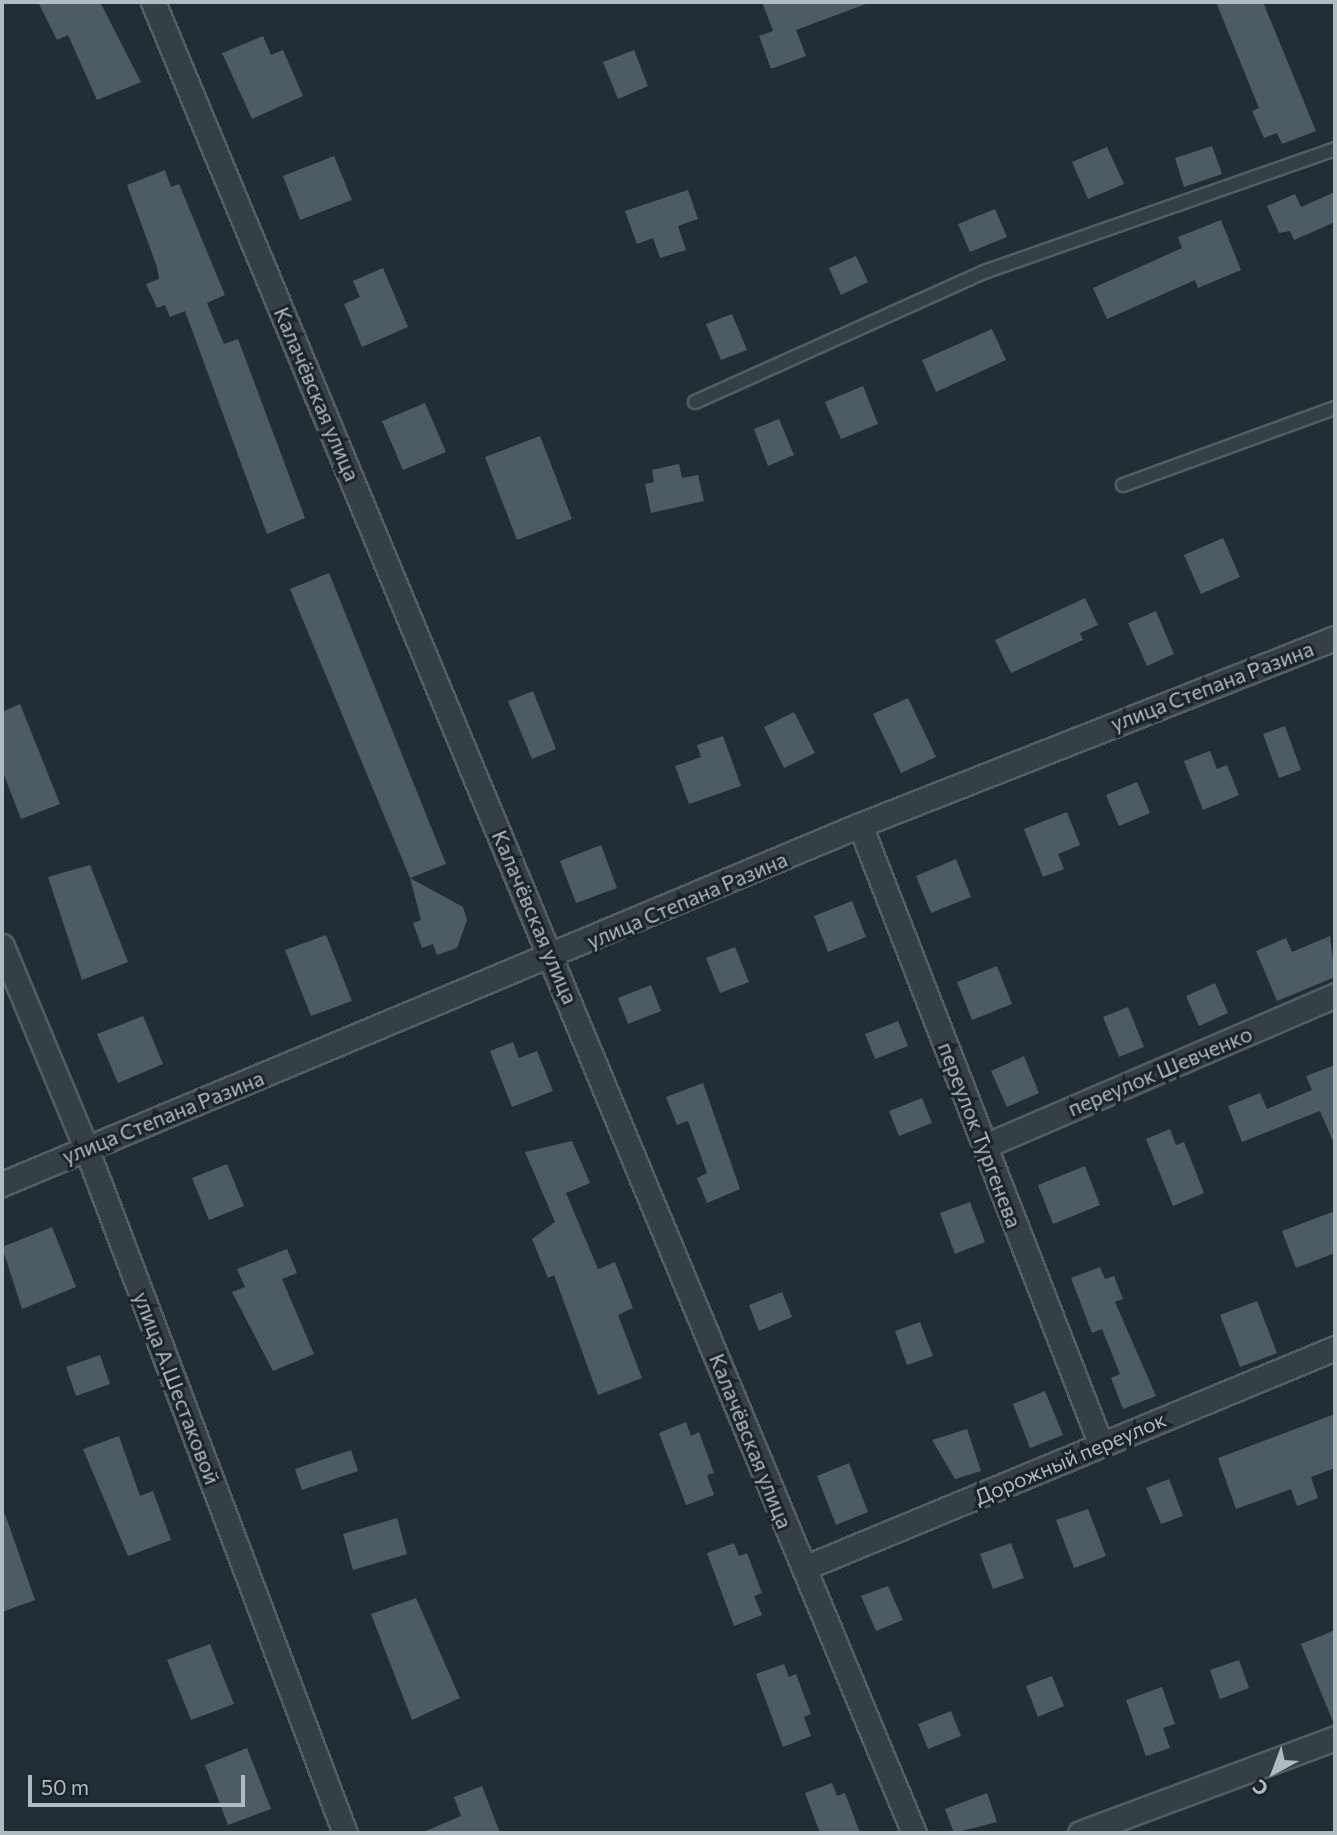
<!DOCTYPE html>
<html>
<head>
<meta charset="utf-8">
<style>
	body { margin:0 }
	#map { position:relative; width:1337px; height:1835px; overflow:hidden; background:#222e35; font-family:Commissioner,sans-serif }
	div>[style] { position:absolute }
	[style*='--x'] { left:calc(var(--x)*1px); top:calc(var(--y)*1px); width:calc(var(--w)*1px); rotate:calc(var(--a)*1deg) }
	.building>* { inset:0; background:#4d5b64 }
	.roads { filter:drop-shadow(2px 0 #535d63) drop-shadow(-2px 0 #535d63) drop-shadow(0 2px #535d63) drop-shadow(0 -2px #535d63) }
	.lane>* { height:12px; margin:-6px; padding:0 6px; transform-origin:6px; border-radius:6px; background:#354046 }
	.street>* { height:23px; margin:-11.5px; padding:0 11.5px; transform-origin:11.5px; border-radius:11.5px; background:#354046 }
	span { translate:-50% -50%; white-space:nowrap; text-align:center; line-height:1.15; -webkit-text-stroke:6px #1b242a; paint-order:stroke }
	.street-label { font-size:21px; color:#b0bbc2 }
	.frame { position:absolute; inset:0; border:4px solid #b0bbc2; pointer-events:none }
	.north { position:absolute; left:1239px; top:1737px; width:70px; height:70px; -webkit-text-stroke:5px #1b242a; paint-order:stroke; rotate:221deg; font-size:19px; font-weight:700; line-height:28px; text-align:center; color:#b0bbc2 }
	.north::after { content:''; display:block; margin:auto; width:24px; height:32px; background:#b0bbc2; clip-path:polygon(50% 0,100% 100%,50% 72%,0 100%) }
	.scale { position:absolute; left:28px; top:1775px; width:217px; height:32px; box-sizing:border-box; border:4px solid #b0bbc2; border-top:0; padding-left:9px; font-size:21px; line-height:24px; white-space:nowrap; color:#b0bbc2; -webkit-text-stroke:5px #1b242a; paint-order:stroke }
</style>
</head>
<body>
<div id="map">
	<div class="building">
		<div style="clip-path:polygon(38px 2px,100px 2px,141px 82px,97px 100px,68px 35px,57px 40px)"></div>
		<div style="clip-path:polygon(762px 2px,865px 2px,866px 4px,796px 30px,806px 56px,771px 69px,759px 36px,773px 31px)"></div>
		<div style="clip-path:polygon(1216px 2px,1263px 2px,1316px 131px,1282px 144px,1277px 133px,1264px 138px,1252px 111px,1259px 108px)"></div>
		<div style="clip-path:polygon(263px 36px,271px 55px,283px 50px,303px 96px,252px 119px,222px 53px)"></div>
		<div style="clip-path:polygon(634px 50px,648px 86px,618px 99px,603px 62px)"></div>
		<div style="clip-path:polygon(1212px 146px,1222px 174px,1184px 187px,1175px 158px)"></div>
		<div style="clip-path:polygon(1107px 147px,1124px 184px,1088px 199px,1072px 162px)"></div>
		<div style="clip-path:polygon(334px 156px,352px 200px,300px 220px,283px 176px)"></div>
		<div style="clip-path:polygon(165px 170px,171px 187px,179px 184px,225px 295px,207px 303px,224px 344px,238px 339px,305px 518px,267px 534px,185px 311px,170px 317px,165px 305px,157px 308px,146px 284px,159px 279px,157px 267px,127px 185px)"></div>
		<div style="clip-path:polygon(688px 190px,698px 219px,678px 226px,686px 250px,660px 258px,653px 238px,637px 244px,625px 211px)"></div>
		<div style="clip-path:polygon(1335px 192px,1335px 222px,1294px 240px,1290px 231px,1279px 233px,1267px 206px,1295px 194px,1301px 207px)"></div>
		<div style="clip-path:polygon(995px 209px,1007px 237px,970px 252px,958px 224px)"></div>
		<div style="clip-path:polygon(1221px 220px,1241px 270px,1198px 288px,1195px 280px,1107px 319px,1093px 288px,1182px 248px,1178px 237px)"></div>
		<div style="clip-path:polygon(856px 256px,868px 282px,841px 295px,829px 268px)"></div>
		<div style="clip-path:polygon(383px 268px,408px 327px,362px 347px,344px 304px,360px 297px,353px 281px)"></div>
		<div style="clip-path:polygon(732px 314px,747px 350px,721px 360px,706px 324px)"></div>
		<div style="clip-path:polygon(992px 329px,1006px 360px,936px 392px,922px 360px)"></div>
		<div style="clip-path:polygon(863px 386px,878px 424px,841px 439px,825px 402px)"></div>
		<div style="clip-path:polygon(425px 403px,446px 452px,403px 470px,382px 421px)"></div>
		<div style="clip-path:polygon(779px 419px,794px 455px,768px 466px,754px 429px)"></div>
		<div style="clip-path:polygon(540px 436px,572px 519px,517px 540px,485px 457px)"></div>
		<div style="clip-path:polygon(679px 464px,682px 478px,698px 475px,704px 501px,651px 513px,645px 484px,654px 482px,652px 470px)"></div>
		<div style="clip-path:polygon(1223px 538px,1240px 577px,1201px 594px,1184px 555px)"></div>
		<div style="clip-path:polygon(329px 573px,446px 864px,410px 878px,290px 589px)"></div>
		<div style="clip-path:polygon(1085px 598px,1098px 625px,1080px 633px,1083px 640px,1011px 673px,995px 640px)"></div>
		<div style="clip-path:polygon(1156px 611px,1174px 654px,1147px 666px,1128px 623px)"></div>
		<div style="clip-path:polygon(533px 691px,556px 749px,532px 759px,508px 701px)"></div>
		<div style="clip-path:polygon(908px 698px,936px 757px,901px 773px,873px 714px)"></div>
		<div style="clip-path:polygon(20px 704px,60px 804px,21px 819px,2px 770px,2px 712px)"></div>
		<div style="clip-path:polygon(794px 712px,815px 753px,784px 768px,764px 727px)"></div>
		<div style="clip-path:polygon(1285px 726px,1301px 770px,1279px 778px,1263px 734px)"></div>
		<div style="clip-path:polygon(723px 736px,741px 786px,689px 804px,675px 766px,701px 757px,697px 745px)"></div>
		<div style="clip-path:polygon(1210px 751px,1217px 769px,1227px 765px,1239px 795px,1203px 810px,1184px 761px)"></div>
		<div style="clip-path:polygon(1137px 782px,1150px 813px,1119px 826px,1106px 795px)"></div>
		<div style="clip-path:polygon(1067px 812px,1080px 845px,1058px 854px,1064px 869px,1043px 877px,1024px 829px)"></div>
		<div style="clip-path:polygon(601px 845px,617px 888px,576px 903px,560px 861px)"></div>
		<div style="clip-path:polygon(956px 859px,971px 897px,931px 913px,916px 876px)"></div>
		<div style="clip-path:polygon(90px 865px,128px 962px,82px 980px,48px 877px)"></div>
		<div style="clip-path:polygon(410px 878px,463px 907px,467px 920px,457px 948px,437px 955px,433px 944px,422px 948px,413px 923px,421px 920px)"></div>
		<div style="clip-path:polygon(852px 901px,866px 937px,828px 952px,814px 916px)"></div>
		<div style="clip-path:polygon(326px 935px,352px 1001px,311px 1016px,285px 950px)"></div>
		<div style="clip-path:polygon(1330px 936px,1335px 977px,1277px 1001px,1256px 951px,1286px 938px,1292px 952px)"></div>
		<div style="clip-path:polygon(735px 947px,749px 982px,720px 993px,706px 958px)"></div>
		<div style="clip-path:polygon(997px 966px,1012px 1004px,972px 1020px,957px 982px)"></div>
		<div style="clip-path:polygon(1215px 983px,1228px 1013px,1199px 1026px,1186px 996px)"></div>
		<div style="clip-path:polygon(651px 985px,661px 1011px,628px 1024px,618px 998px)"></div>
		<div style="clip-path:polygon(1128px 1007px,1144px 1047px,1119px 1057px,1103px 1017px)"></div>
		<div style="clip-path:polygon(143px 1016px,163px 1064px,118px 1083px,97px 1034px)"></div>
		<div style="clip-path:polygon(898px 1021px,908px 1046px,875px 1059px,865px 1034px)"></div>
		<div style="clip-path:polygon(513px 1042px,519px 1058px,537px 1051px,553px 1091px,512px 1107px,490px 1051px)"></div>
		<div style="clip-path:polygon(1024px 1056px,1039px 1093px,1007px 1107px,991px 1071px)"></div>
		<div style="clip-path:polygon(1335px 1065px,1335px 1146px,1320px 1111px,1242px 1142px,1228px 1106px,1260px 1093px,1267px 1109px,1312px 1090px,1306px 1076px)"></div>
		<div style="clip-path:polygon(703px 1083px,740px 1189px,707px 1203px,697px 1178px,707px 1173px,688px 1121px,677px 1125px,666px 1097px)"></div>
		<div style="clip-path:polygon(922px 1098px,932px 1123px,899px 1136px,889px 1111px)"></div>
		<div style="clip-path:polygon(1170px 1129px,1176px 1145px,1184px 1142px,1204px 1193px,1173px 1206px,1146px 1139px)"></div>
		<div style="clip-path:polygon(572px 1141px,590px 1183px,566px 1193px,598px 1269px,615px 1262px,633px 1308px,618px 1315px,642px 1378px,598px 1395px,554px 1275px,548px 1278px,532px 1239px,555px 1222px,525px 1152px)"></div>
		<div style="clip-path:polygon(227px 1164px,244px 1206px,209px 1220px,192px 1178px)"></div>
		<div style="clip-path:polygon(1085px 1166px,1100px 1205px,1053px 1224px,1038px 1185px)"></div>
		<div style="clip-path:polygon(970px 1202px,985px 1242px,955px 1254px,940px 1213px)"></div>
		<div style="clip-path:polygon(1335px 1211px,1335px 1253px,1296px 1268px,1282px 1231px)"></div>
		<div style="clip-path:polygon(52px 1227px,76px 1287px,22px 1309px,2px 1247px)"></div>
		<div style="clip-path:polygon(287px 1249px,297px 1273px,282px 1279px,314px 1354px,273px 1371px,232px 1292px,245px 1287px,237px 1269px)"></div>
		<div style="clip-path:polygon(1100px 1267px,1105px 1279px,1114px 1276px,1123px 1299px,1115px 1302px,1156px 1396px,1123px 1409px,1111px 1378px,1120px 1374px,1102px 1329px,1092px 1333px,1071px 1278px)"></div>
		<div style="clip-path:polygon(782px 1292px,792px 1317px,759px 1331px,749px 1305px)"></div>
		<div style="clip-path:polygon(1257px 1301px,1277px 1353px,1240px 1367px,1220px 1315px)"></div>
		<div style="clip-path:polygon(920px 1322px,933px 1356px,907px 1365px,895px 1331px)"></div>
		<div style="clip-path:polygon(100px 1355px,110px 1384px,76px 1396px,66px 1367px)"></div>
		<div style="clip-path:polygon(1045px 1391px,1063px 1435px,1030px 1448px,1013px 1404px)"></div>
		<div style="clip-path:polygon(1335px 1414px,1335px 1468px,1311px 1477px,1318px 1498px,1297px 1506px,1291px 1489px,1236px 1509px,1218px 1458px)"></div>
		<div style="clip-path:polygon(686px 1422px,691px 1436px,699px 1432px,714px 1473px,707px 1475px,714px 1495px,686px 1505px,659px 1433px)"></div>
		<div style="clip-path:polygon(967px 1429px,981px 1471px,955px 1479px,932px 1440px)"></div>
		<div style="clip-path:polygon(119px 1436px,140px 1496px,153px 1491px,171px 1540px,128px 1556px,83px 1449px)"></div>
		<div style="clip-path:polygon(351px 1450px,358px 1471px,302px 1490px,295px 1469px)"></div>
		<div style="clip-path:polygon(849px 1463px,868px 1512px,836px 1525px,817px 1476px)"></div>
		<div style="clip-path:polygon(1169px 1479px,1183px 1516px,1161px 1524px,1146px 1488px)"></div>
		<div style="clip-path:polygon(1088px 1509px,1106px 1556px,1074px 1568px,1056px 1520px)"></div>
		<div style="clip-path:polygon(5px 1514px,35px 1600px,2px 1612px,2px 1515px)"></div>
		<div style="clip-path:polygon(397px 1518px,407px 1554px,353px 1570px,343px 1534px)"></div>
		<div style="clip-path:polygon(734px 1543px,739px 1556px,747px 1553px,762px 1593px,754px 1596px,762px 1615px,734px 1626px,707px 1553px)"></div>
		<div style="clip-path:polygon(1011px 1543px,1024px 1578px,993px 1589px,980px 1554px)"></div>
		<div style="clip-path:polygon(888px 1586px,903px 1620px,876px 1631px,861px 1596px)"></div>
		<div style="clip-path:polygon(416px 1598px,460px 1698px,412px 1720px,371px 1614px)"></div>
		<div style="clip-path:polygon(1335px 1630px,1335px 1724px,1334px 1724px,1301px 1644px)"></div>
		<div style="clip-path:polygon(210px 1644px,234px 1704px,191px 1720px,167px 1660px)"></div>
		<div style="clip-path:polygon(1239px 1660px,1249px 1688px,1220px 1699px,1210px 1670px)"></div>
		<div style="clip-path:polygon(784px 1664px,789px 1677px,796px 1674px,811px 1714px,804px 1717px,811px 1736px,783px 1747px,756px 1674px)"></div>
		<div style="clip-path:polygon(1052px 1676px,1064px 1706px,1038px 1717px,1026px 1686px)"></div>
		<div style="clip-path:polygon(1162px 1687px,1175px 1724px,1163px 1728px,1170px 1748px,1146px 1756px,1126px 1700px)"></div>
		<div style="clip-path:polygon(951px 1711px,961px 1736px,928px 1749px,918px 1724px)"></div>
		<div style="clip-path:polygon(247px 1748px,271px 1809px,228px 1825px,205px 1765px)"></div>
		<div style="clip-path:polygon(832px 1783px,837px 1796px,845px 1793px,860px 1833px,820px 1833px,805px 1793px)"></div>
		<div style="clip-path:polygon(482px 1786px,500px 1833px,421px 1833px,461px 1816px,454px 1797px)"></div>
		<div style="clip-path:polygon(987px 1793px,997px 1822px,954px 1833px,945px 1809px)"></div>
	</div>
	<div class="roads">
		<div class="lane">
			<div style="--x:695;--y:402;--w:317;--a:-24.2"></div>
			<div style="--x:984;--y:272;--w:372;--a:-19.3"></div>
			<div style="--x:1123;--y:485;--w:226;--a:-20"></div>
		</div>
		<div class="street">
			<div style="--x:153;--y:2;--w:1983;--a:67.43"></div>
			<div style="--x:860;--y:825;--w:665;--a:68.76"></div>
			<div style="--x:2;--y:946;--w:219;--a:67.4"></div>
			<div style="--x:86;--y:1148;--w:732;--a:69.29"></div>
			<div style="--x:985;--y:1146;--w:381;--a:-23.3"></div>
			<div style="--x:2;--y:1184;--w:930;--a:-22.71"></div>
			<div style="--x:860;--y:825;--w:510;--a:-21.49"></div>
			<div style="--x:804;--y:1568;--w:575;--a:-22.5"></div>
			<div style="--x:1080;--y:1833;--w:272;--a:-20.4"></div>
		</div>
	</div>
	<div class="street-label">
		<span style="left:317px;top:394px;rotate:67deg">Калачёвская улица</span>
		<span style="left:1212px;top:686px;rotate:-21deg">улица Степана Разина</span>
		<span style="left:687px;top:900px;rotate:-23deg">улица Степана Разина</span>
		<span style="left:535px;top:917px;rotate:67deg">Калачёвская улица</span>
		<span style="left:1160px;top:1071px;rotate:-23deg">переулок Шевченко</span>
		<span style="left:163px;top:1117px;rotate:-22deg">улица Степана Разина</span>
		<span style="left:980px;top:1135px;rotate:69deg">переулок Тургенева</span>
		<span style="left:177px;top:1388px;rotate:69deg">улица А.Шестаковой</span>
		<span style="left:751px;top:1441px;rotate:68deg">Калачёвская улица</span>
		<span style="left:1070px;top:1458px;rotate:-23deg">Дорожный переулок</span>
	</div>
	<div class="frame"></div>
	<div class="north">С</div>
	<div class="scale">50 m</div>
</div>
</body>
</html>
